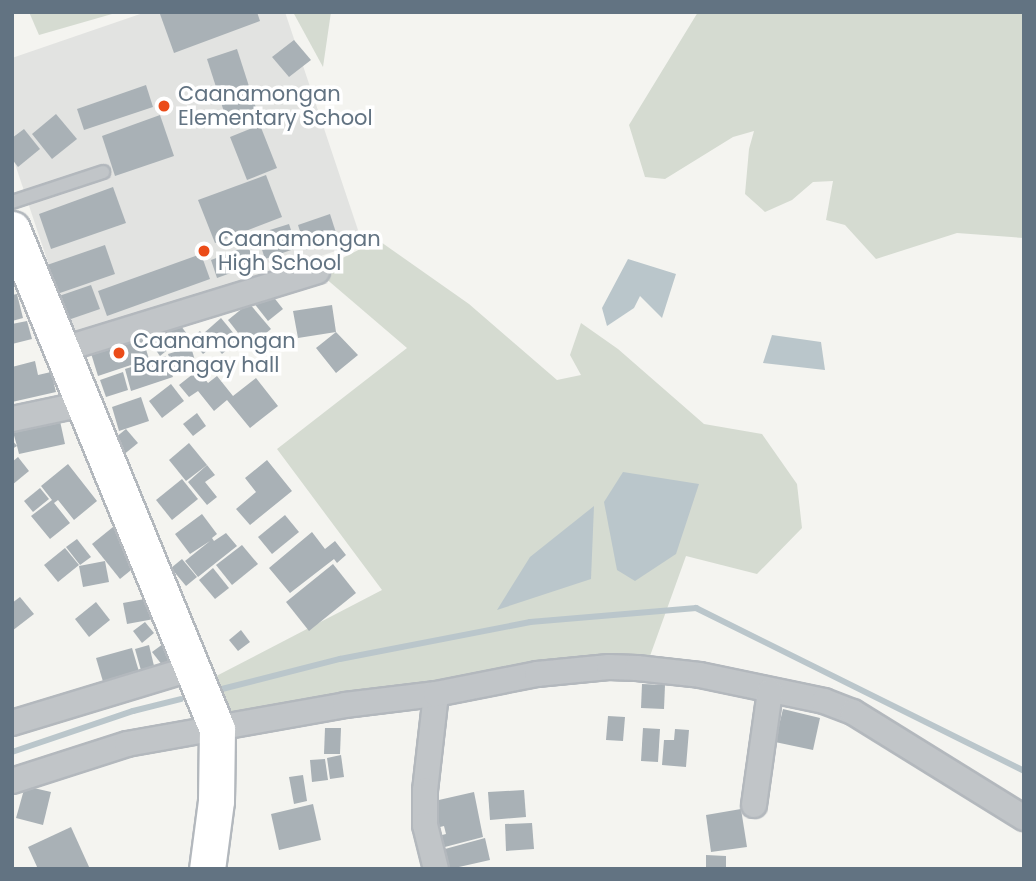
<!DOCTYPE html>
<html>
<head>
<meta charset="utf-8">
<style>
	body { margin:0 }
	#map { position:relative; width:1036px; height:881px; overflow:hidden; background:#f4f4f0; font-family:Poppins,sans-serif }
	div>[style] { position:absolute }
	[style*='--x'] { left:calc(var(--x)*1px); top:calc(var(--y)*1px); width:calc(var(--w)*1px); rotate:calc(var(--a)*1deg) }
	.built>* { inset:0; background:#e2e3e1 }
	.green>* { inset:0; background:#d5dbd1 }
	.water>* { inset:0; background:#bac6cb }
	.stream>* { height:6px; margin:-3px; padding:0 3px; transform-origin:3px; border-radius:3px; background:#bac6cb }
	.building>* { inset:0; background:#a9b1b6 }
	.roads { filter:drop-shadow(2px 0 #b3b8bd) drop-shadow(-2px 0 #b3b8bd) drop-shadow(0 2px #b3b8bd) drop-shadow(0 -2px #b3b8bd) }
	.lane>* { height:12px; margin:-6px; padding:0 6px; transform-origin:6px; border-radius:6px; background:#c1c5c8 }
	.street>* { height:24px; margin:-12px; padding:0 12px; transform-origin:12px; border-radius:12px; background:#c1c5c8 }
	.secondary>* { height:35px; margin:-17.5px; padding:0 17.5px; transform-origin:17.5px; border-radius:17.5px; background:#fff }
	.dots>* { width:19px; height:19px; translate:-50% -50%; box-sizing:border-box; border:4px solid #fff; border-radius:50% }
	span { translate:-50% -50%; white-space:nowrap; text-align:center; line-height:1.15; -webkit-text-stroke:7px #fff; paint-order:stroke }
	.poi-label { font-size:21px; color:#627382 }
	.left { translate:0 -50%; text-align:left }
	.frame { position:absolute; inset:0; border:14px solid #627382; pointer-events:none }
</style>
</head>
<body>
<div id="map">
	<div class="built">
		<div style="clip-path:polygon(146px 12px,285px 12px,362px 242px,74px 340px,12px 155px,12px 58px)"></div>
	</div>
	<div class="green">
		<div style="clip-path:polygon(29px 12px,119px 12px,39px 35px)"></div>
		<div style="clip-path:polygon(293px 12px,331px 12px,323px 67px)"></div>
		<div style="clip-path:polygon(698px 12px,1024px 12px,1024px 238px,957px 233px,876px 259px,845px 225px,826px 220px,833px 181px,813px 182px,792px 200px,765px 212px,745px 194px,749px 149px,754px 131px,733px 137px,665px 179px,645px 177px,629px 125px)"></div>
		<div style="clip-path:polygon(378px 240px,469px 304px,557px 380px,581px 375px,570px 355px,581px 323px,618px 349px,704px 424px,762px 434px,797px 484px,802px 528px,757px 574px,686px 556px,650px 656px,217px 729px,197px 686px,382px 590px,277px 449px,407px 348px,317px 271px)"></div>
	</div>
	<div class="water">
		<div style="clip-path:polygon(628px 259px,676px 274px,662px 318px,640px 296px,634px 308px,607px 326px,602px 308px)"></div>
		<div style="clip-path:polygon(772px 335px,821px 342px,825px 370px,763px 363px)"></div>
		<div style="clip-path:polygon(623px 472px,699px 484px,676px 554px,635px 581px,617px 570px,604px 502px)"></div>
		<div style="clip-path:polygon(594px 506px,591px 579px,497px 610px,530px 557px)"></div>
	</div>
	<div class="stream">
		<div style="--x:214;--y:691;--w:130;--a:-14.3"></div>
		<div style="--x:340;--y:659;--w:194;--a:-11"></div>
		<div style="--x:530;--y:622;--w:167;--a:-4.8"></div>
		<div style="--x:696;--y:608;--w:366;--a:26.4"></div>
		<div style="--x:12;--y:752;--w:128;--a:-18.7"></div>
		<div style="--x:133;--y:711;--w:49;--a:-14"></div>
	</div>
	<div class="building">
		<div style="clip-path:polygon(164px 12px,257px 12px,260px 21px,174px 53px,160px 14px)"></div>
		<div style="clip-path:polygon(294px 40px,311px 60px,289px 77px,272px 57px)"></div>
		<div style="clip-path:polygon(237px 49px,256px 108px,226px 118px,207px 59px)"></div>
		<div style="clip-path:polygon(146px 85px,153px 107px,84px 130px,77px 109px)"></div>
		<div style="clip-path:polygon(56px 114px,77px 139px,52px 159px,32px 134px)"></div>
		<div style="clip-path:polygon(160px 115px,174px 156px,115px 176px,102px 136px)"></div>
		<div style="clip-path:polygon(260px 125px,277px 168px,247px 180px,230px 137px)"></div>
		<div style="clip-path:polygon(24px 129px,40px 149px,18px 167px,12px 159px,12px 138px)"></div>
		<div style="clip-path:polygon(266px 175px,282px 217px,215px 243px,198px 200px)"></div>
		<div style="clip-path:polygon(113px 187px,126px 223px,51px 249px,39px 214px)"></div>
		<div style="clip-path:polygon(330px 214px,338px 239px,306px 250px,298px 225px)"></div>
		<div style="clip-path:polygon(289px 224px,297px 248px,265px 259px,257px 234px)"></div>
		<div style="clip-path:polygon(105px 245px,115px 274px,57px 294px,47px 265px)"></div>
		<div style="clip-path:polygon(248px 246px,255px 264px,217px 278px,211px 260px)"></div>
		<div style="clip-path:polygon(201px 254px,210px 279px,107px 316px,98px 291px)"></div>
		<div style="clip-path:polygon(91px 285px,100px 309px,68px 320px,59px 296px)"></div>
		<div style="clip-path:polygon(268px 290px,283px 309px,268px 321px,253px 302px)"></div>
		<div style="clip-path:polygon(17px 294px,23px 318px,12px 321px,12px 295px)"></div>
		<div style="clip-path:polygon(249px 303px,271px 329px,249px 347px,228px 320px)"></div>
		<div style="clip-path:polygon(332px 305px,336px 332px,358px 355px,336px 373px,316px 348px,336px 332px,298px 338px,293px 311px)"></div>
		<div style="clip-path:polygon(175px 318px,187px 334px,160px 356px,148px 339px)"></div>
		<div style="clip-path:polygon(221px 318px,239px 340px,222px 354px,204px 333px)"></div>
		<div style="clip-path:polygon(27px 321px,32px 339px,12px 344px,12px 324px)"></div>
		<div style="clip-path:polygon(140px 330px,149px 359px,98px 376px,89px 347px)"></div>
		<div style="clip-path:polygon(200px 331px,212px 347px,203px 354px,190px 339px)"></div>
		<div style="clip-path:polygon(191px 347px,196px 364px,174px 372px,168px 354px)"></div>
		<div style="clip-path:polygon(166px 356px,173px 377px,131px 391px,125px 369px)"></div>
		<div style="clip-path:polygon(35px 361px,38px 375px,51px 372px,56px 392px,12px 402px,12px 367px)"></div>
		<div style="clip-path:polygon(198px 370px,208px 383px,217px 376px,233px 396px,256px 378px,278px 406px,250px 428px,227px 400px,214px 411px,198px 391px,189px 397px,179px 385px)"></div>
		<div style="clip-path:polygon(123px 372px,128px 390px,106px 397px,100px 380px)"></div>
		<div style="clip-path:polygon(171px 384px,184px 401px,162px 418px,149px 401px)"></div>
		<div style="clip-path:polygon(141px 397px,149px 421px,119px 431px,112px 407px)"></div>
		<div style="clip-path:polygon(197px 413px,206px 426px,193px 436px,183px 424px)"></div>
		<div style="clip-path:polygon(60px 421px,65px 444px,19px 454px,17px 446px,12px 449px,12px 440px,17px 446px,13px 432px)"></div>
		<div style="clip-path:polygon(126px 429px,138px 443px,117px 460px,105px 446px)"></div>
		<div style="clip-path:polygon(189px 443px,207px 465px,186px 481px,169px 460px)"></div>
		<div style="clip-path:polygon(18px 457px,29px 471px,12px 485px,12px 462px)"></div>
		<div style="clip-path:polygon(267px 460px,292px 491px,250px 525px,236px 509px,256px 492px,245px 478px)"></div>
		<div style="clip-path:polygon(68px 464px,97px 501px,74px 520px,58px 500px,54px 503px,70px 523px,50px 539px,31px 516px,52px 500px,41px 486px)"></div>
		<div style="clip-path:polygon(207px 465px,215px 475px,205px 482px,217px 497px,207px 505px,188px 482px)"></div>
		<div style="clip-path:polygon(182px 479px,198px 499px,172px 520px,156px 500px)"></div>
		<div style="clip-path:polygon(40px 488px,49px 499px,33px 512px,24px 501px)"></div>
		<div style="clip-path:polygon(202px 514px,217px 534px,212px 538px,214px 541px,226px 533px,237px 546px,198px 577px,185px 561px,210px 541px,190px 554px,175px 534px)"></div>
		<div style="clip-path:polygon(285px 515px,299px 532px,272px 554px,258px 537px)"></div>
		<div style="clip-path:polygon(113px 527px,141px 562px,120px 579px,92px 544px)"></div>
		<div style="clip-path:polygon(312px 532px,325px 549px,335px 541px,346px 555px,337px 563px,334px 559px,290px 593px,269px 568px)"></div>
		<div style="clip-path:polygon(77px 539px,91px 557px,80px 565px,66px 547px)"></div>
		<div style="clip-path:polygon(242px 545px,258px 564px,232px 585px,216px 565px)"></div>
		<div style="clip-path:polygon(65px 548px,79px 565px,58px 582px,44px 565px)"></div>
		<div style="clip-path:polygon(182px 559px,197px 577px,186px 586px,171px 568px)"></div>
		<div style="clip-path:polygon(105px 561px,109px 582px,83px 587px,79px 566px)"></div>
		<div style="clip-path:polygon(333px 564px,356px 593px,309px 631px,286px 602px)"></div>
		<div style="clip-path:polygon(213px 568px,229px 588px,215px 599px,199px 580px)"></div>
		<div style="clip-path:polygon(20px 597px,34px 614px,12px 631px,12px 603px)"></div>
		<div style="clip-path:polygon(150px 598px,154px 619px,127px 624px,123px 603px)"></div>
		<div style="clip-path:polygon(96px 602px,110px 620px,89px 637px,75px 619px)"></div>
		<div style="clip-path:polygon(145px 622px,154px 633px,142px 643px,133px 631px)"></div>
		<div style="clip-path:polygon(241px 630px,250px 642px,238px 651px,229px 640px)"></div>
		<div style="clip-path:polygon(163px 644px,177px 662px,166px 670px,152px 652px)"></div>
		<div style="clip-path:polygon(149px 645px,155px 670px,142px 674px,135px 649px)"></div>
		<div style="clip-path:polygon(132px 648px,140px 675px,104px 685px,96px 658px)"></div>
		<div style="clip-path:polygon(642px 684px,665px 685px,664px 709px,641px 708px)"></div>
		<div style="clip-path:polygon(783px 709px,820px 718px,813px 750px,775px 742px)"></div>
		<div style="clip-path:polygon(608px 716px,625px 717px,623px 741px,606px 740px)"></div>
		<div style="clip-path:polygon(325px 728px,341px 728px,340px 754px,324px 754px)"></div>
		<div style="clip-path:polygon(643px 728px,660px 729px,658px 762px,641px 761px)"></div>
		<div style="clip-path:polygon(675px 729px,689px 730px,686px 767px,662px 765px,664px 740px,674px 740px)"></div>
		<div style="clip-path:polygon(341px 755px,344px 777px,330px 779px,327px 758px)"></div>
		<div style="clip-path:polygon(325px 759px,328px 780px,312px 782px,310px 760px)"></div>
		<div style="clip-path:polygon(303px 775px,307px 801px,294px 804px,289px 777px)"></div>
		<div style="clip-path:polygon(25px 786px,51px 792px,43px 825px,16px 818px)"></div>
		<div style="clip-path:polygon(524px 790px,526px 817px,490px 820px,488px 792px)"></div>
		<div style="clip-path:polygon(474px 792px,483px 837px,441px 848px,438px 836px,446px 834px,444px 826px,436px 828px,430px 802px)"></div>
		<div style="clip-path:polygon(313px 804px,321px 840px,279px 850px,271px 814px)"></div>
		<div style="clip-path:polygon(741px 809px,747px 847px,711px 852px,706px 815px)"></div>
		<div style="clip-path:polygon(532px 823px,534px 849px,506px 851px,505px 824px)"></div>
		<div style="clip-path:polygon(71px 827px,90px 869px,38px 869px,28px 847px)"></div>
		<div style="clip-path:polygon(485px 838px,490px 860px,450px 869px,445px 849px)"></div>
		<div style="clip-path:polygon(706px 855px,726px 856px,726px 869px,706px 869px)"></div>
	</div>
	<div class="roads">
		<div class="lane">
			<div style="--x:12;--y:202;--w:96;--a:-18.2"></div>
		</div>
		<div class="street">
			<div style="--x:61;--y:350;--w:268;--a:-17.1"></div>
			<div style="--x:12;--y:419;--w:73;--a:-11.9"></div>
			<div style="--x:436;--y:694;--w:97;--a:96.5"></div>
			<div style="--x:425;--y:790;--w:35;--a:90"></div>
			<div style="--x:425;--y:825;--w:45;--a:76"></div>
			<div style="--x:12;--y:723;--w:186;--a:-16.9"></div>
			<div style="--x:12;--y:781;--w:121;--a:-17.8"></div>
			<div style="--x:127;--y:744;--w:221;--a:-10.1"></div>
			<div style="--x:345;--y:705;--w:92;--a:-6.9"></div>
			<div style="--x:436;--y:694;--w:103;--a:-11.2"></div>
			<div style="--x:537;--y:674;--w:72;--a:-5.6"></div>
			<div style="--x:609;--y:667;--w:28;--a:2"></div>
			<div style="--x:637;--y:668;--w:63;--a:6.3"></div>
			<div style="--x:700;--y:675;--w:127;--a:11.8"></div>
			<div style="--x:824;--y:701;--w:31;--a:21"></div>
			<div style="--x:853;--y:712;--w:201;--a:31.8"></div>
			<div style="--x:754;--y:805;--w:115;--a:-82"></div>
		</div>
		<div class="secondary">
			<div style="--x:12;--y:229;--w:540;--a:67.71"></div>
			<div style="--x:217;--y:729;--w:72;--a:90.8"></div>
			<div style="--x:216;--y:801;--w:69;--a:97.5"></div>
		</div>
	</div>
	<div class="dots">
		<div style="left:164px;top:106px;background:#eb4c19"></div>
		<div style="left:204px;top:251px;background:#eb4c19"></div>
		<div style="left:119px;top:353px;background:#eb4c19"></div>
	</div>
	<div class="poi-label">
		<span class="left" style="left:178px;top:106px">Caanamongan<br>Elementary School</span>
		<span class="left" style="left:218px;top:251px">Caanamongan<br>High School</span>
		<span class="left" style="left:133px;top:353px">Caanamongan<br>Barangay hall</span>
	</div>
	<div class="frame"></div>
</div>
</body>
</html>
